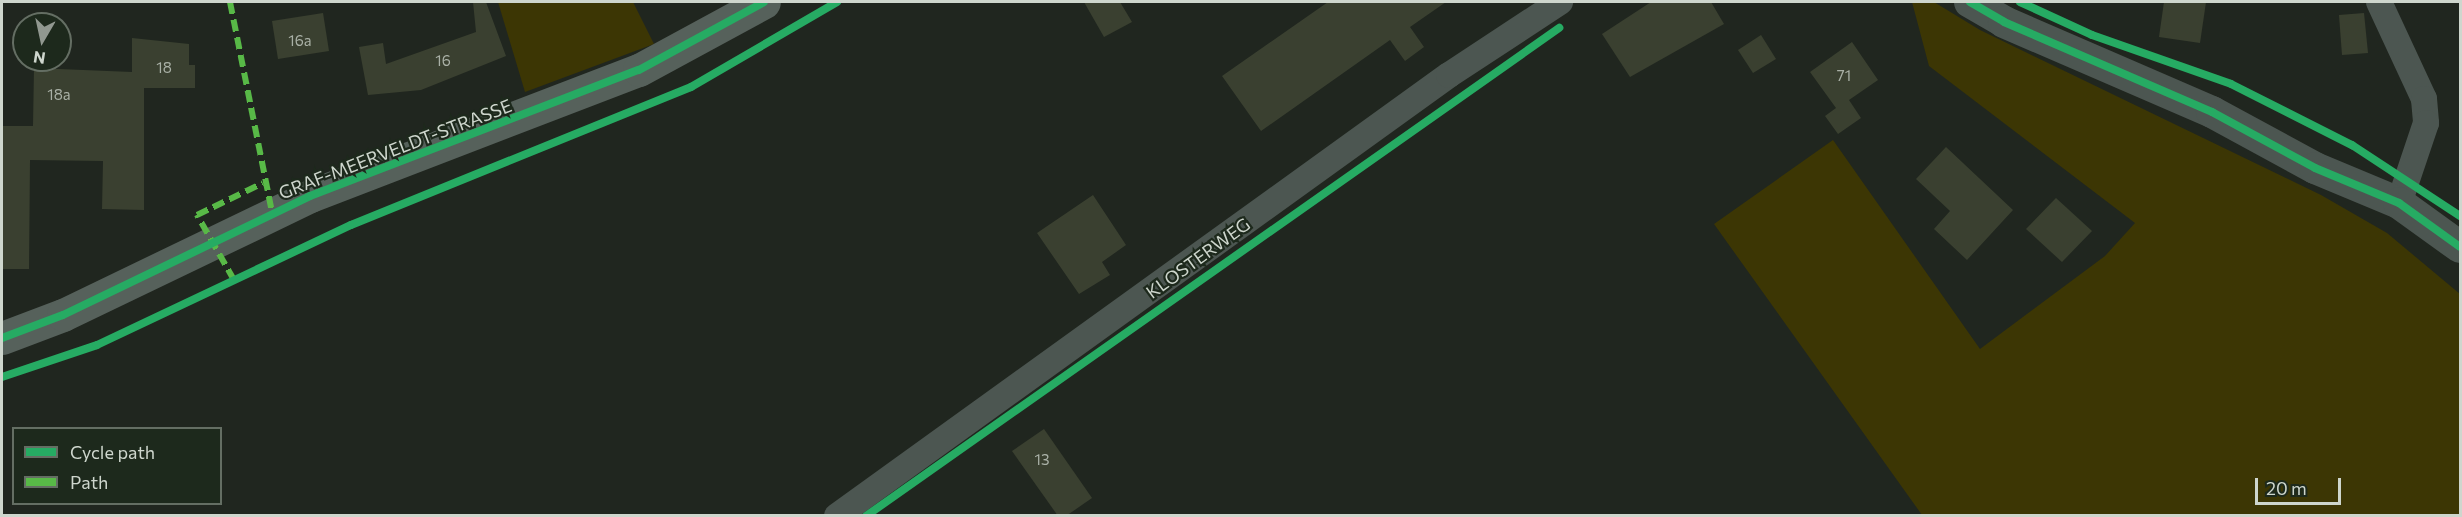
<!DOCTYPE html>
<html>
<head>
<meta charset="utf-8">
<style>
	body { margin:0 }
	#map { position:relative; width:2462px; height:517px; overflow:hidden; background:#20261f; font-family:Commissioner,sans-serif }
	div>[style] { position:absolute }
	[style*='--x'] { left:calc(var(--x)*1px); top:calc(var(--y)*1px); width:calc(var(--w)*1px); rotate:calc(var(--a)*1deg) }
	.green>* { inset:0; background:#3c3604 }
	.building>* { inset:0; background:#3a4030 }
	.minor>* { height:26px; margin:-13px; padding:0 13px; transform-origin:13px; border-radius:13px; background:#4c5651 }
	.tertiary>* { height:32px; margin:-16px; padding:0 16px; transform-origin:16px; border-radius:16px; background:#4c5651 }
	.secondary>* { height:33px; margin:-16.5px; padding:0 16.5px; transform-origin:16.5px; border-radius:16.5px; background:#56615b }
	.quiet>* { height:6px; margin-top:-3px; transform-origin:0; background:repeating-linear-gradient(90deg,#58b947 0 12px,transparent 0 18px) }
	.cycleway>* { height:8px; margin:-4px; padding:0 4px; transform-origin:4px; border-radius:4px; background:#26ab63 }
	span { translate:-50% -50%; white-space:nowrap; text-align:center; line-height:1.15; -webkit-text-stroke:4.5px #1d291c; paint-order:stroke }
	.number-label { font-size:15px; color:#a9b0a6 }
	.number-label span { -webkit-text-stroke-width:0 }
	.street-label { font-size:18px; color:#ced6cd }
	.frame { position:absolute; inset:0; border:3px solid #ced6cd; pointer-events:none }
	.legend { position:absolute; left:12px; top:427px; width:210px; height:78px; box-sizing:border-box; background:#1d291c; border:2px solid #646e63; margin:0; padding:8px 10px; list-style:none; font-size:18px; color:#ced6cd }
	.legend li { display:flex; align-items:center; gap:12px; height:30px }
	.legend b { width:30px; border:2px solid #646e63 }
	.north { position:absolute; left:12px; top:12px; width:60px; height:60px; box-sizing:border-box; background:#1d291c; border:2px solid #646e63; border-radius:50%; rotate:189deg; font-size:16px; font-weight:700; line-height:24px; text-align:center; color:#ced6cd }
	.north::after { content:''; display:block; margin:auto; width:21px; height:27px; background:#919890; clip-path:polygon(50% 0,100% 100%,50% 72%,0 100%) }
	.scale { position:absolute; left:2255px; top:478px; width:86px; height:27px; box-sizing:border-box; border:3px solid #ced6cd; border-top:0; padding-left:8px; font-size:18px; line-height:21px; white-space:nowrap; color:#ced6cd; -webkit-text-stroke:4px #1d291c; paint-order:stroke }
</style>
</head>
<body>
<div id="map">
	<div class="green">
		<div style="clip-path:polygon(498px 2px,633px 2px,654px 44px,525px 92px)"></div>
		<div style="clip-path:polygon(1912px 2px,1934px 2px,1980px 30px,2321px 195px,2387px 233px,2460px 294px,2460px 515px,1922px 515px,1714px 224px,1833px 140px,1980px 349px,2105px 256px,2135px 223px,1929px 66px)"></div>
	</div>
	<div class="building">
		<div style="clip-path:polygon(473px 2px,486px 2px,506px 56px,421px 90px,368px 95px,359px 47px,383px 43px,386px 64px,476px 32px)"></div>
		<div style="clip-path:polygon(1084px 2px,1120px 2px,1132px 22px,1104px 37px)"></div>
		<div style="clip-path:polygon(1328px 2px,1446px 2px,1410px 27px,1424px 47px,1405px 61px,1390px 40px,1261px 131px,1222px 76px)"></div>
		<div style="clip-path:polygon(1651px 2px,1711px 2px,1724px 24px,1630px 77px,1602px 34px)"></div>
		<div style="clip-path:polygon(2164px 2px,2206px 2px,2200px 43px,2159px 37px)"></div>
		<div style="clip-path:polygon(323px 13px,329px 51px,278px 59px,272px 21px)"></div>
		<div style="clip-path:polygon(2364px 13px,2368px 53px,2342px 55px,2339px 15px)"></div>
		<div style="clip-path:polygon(1761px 35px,1776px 59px,1753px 73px,1738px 50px)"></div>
		<div style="clip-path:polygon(132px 38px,189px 44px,189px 65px,195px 65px,195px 88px,144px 88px,144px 210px,102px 209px,103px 161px,30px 160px,29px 269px,2px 269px,2px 126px,33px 126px,34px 68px,132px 72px)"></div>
		<div style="clip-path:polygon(1852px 42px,1878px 80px,1849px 100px,1861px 118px,1838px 134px,1825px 116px,1836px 108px,1810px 72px)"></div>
		<div style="clip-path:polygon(1946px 147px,2013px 210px,1967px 260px,1934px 229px,1950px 211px,1916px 179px)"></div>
		<div style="clip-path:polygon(1093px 195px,1126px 245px,1102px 262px,1110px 275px,1079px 294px,1037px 233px)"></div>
		<div style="clip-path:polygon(2056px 198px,2092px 231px,2062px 262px,2026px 229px)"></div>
		<div style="clip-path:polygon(1044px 429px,1092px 498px,1066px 516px,1058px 516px,1012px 451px)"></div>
	</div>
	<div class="minor">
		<div style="--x:2379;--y:2;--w:107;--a:65.1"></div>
		<div style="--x:2424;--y:99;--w:24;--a:85"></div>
		<div style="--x:2426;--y:123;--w:84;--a:108.6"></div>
		<div style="--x:837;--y:516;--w:754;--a:-35.78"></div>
		<div style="--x:1449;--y:75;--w:133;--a:-33.3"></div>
	</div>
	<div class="tertiary">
		<div style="--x:1970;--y:2;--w:39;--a:30"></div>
		<div style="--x:2004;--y:22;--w:227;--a:23.4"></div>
		<div style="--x:2212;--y:112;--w:117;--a:28.5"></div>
		<div style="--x:2315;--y:168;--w:91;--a:22.6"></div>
		<div style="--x:2399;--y:203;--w:75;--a:35.8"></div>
	</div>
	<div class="secondary">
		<div style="--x:2;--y:338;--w:65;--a:-20.7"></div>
		<div style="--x:63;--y:315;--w:274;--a:-25.7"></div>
		<div style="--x:310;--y:196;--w:352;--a:-21"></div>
		<div style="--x:639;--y:70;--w:142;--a:-28.5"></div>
	</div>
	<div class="quiet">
		<div style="--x:230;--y:2;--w:215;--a:78.7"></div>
		<div style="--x:234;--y:280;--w:75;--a:-119.6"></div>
		<div style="--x:197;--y:215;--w:73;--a:-25.9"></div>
	</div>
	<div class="cycleway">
		<div style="--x:1970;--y:2;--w:39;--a:30"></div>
		<div style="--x:2004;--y:22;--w:227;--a:23.4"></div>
		<div style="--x:2212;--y:112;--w:117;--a:28.5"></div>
		<div style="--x:2315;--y:168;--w:91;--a:22.6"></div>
		<div style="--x:2399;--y:203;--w:75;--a:35.8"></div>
		<div style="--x:2020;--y:2;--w:79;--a:24.6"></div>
		<div style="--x:2092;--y:35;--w:147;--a:19.4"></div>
		<div style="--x:2231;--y:84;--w:136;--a:26.8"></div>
		<div style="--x:2352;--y:145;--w:129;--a:33.3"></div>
		<div style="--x:2;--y:338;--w:65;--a:-20.7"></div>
		<div style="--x:63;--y:315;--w:274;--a:-25.7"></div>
		<div style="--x:310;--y:196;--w:352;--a:-21"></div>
		<div style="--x:639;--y:70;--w:142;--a:-28.5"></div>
		<div style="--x:2;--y:377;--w:100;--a:-18.6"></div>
		<div style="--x:97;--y:345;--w:281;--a:-25.3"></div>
		<div style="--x:351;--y:225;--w:367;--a:-22.1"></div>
		<div style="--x:691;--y:87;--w:169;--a:-30.2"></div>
		<div style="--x:866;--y:516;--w:848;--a:-35.15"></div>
	</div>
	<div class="number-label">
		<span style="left:300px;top:41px">16a</span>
		<span style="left:443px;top:61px">16</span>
		<span style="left:164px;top:68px">18</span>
		<span style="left:1844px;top:76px">71</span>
		<span style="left:59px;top:95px">18a</span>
		<span style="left:1042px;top:460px">13</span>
	</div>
	<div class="street-label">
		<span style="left:395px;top:149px;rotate:-21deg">GRAF-MEERVELDT-STRASSE</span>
		<span style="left:1198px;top:258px;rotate:-36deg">KLOSTERWEG</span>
	</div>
	<div class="frame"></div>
	<ul class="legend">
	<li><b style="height:8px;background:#26ab63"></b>Cycle path</li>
	<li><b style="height:8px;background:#58b947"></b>Path</li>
	</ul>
	<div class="north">N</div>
	<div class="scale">20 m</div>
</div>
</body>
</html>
